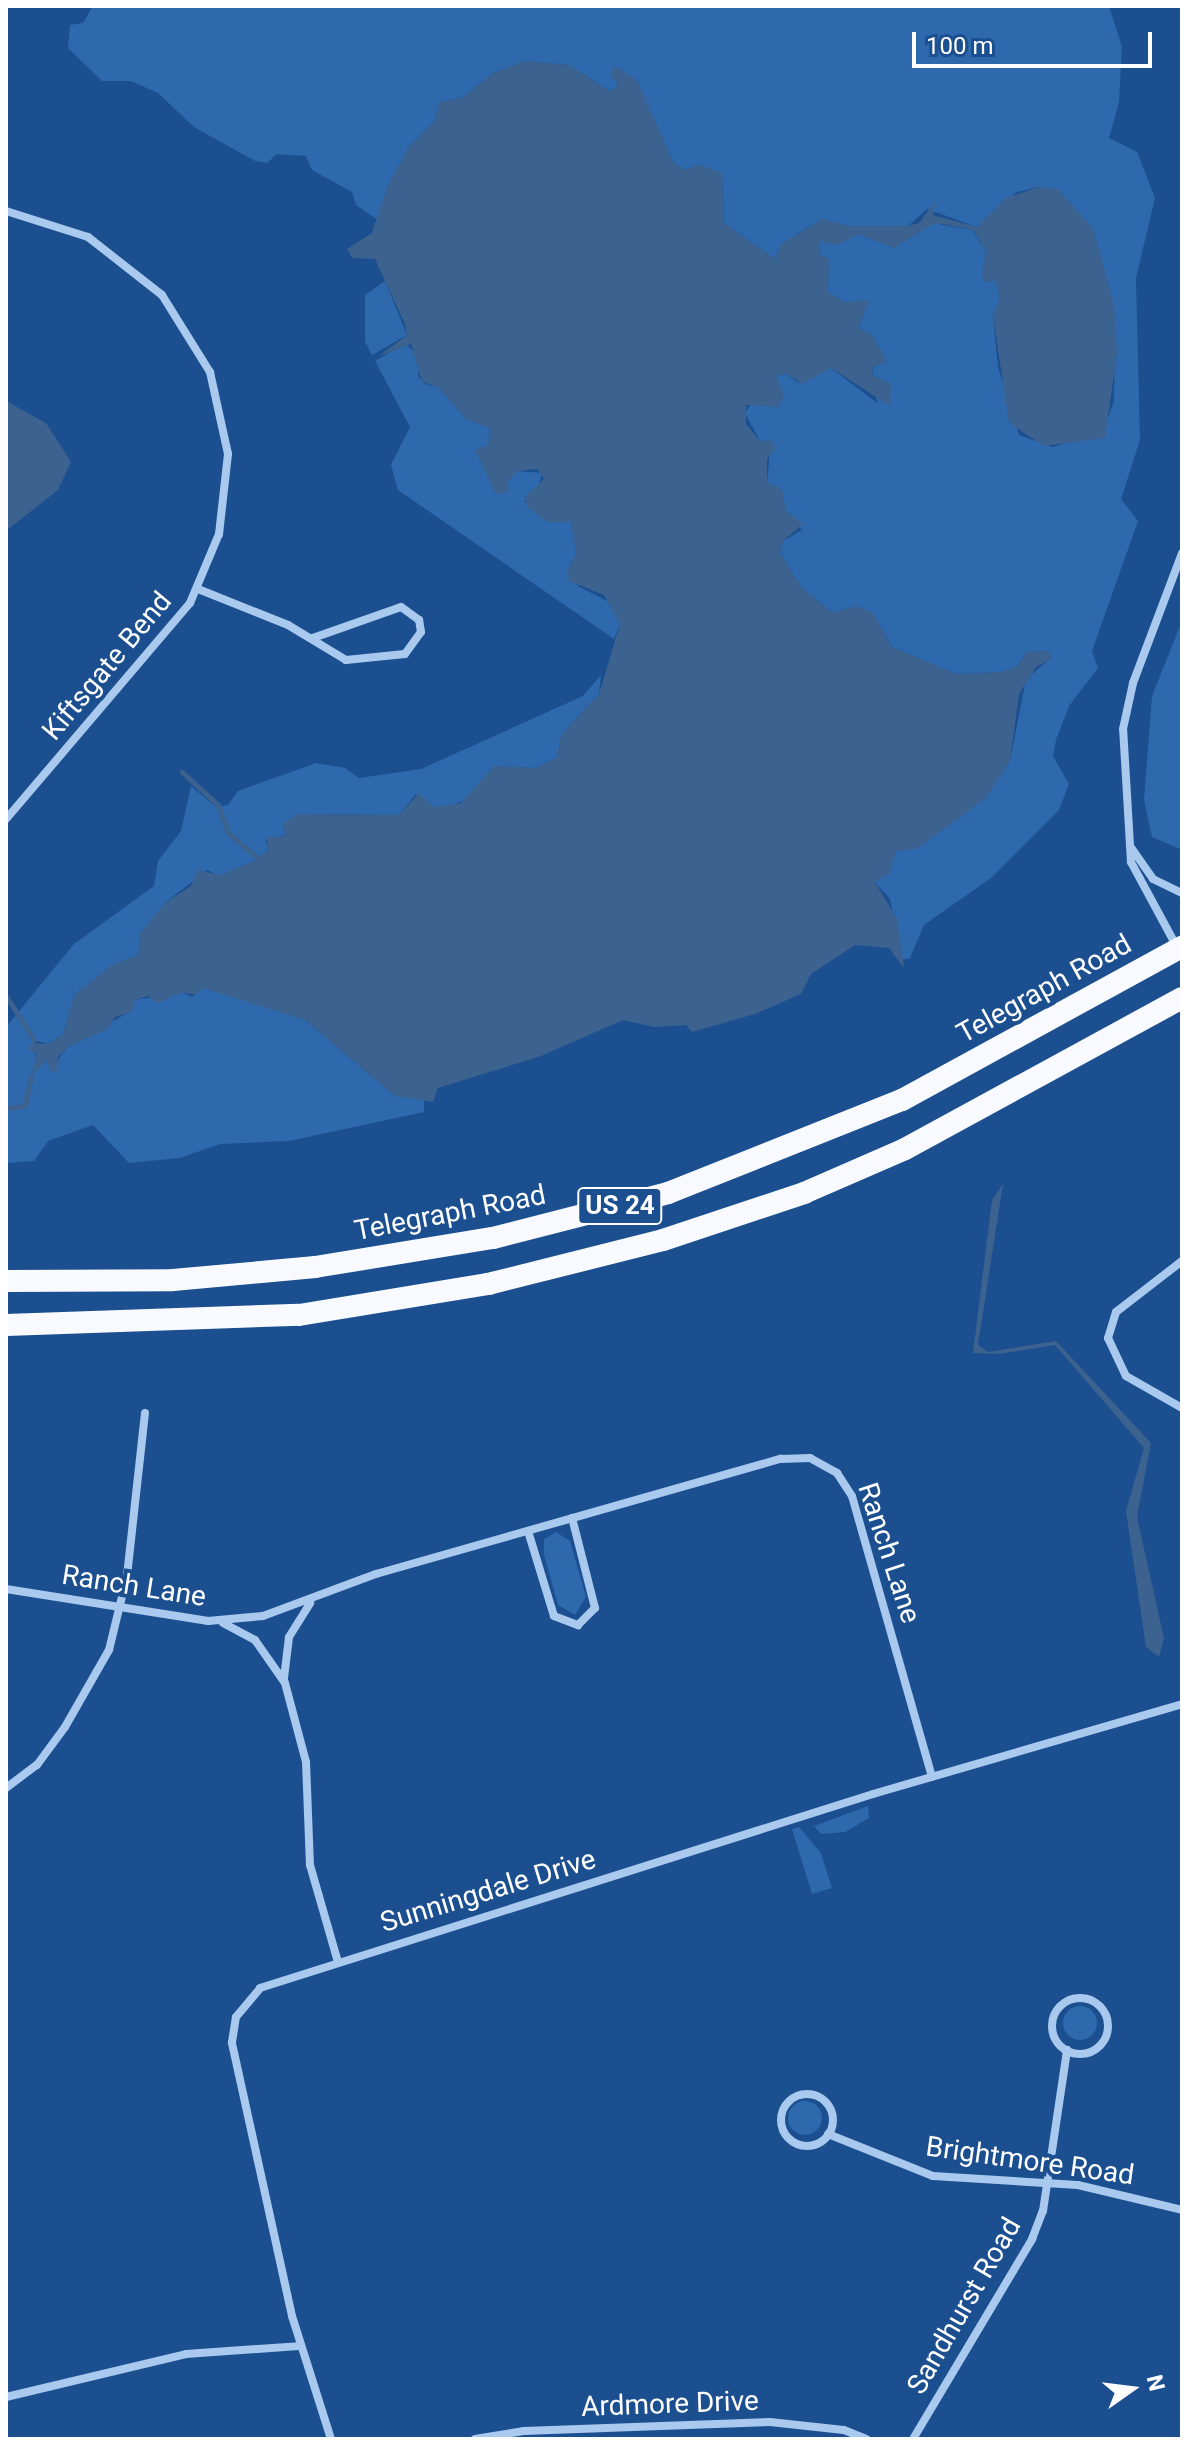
<!DOCTYPE html>
<html>
<head>
<meta charset="utf-8">
<style>
	body { margin:0 }
	#map { position:relative; width:1188px; height:2445px; overflow:hidden; background:#1b4f8f; font-family:Roboto,sans-serif }
	div>[style] { position:absolute }
	[style*='--x'] { left:calc(var(--x)*1px); top:calc(var(--y)*1px); width:calc(var(--w)*1px); rotate:calc(var(--a)*1deg) }
	.green>* { inset:0; background:#2e69ad }
	.round { border-radius:50% }
	.water>* { inset:0; background:#3c6290 }
	.stream>* { height:5px; margin:-2.5px; padding:0 2.5px; transform-origin:2.5px; border-radius:2.5px; background:#3c6290 }
	.minor>* { height:8px; margin:-4px; padding:0 4px; transform-origin:4px; border-radius:4px; background:#a9c9ee }
	.minor>.ring { margin:-4px; padding:0; box-sizing:content-box; background:none; border:8px solid #a9c9ee; border-radius:50% }
	.trunk>* { height:22px; margin:-11px; padding:0 11px; transform-origin:11px; border-radius:11px; background:#f8faff }
	span { translate:-50% -50%; white-space:nowrap; text-align:center; line-height:1.15; -webkit-text-stroke:8px #1b4f8f; paint-order:stroke }
	.shield-label span { padding:2px 6px; background:#1b4f8f; border:2px solid; border-radius:6px; -webkit-text-stroke-width:0 }
	.shield-label { font-size:26px; color:#fff; font-weight:700 }
	.street-label { font-size:28px; color:#fff }
	.frame { position:absolute; inset:0; border:8px solid #fff; pointer-events:none }
	.north { position:absolute; left:1092px; top:2349px; width:80px; height:80px; -webkit-text-stroke:6px #1b4f8f; paint-order:stroke; rotate:76deg; font-size:22px; font-weight:700; line-height:32px; text-align:center; color:#fff }
	.north::after { content:''; display:block; margin:auto; width:28px; height:36px; background:#fff; clip-path:polygon(50% 0,100% 100%,50% 72%,0 100%) }
	.scale { position:absolute; left:912px; top:32px; width:240px; height:36px; box-sizing:border-box; border:4px solid #fff; border-top:0; padding-left:10px; font-size:24px; line-height:28px; white-space:nowrap; color:#fff; -webkit-text-stroke:6px #1b4f8f; paint-order:stroke }
</style>
</head>
<body>
<div id="map">
	<div class="green">
		<div style="clip-path:polygon(93px 6px,1109px 6px,1122px 47px,1119px 102px,1109px 138px,1137px 152px,1155px 198px,1136px 278px,1140px 440px,1121px 499px,1138px 521px,1092px 651px,1098px 668px,1069px 706px,1056px 740px,1053px 756px,1069px 784px,1059px 810px,991px 878px,924px 925px,910px 958px,902px 960px,890px 899px,875px 882px,896px 851px,917px 848px,976px 804px,1010px 761px,1026px 679px,1051px 658px,1049px 651px,1026px 652px,1018px 666px,1001px 672px,956px 674px,892px 647px,873px 613px,856px 606px,833px 613px,802px 588px,780px 553px,783px 541px,802px 530px,786px 511px,781px 489px,767px 483px,771px 440px,760px 441px,745px 413px,753px 401px,780px 399px,777px 376px,787px 374px,798px 383px,831px 368px,877px 403px,872px 375px,877px 351px,872px 335px,859px 328px,861px 308px,869px 303px,843px 302px,828px 292px,829px 259px,819px 255px,820px 241px,859px 234px,894px 248px,933px 223px,972px 230px,986px 251px,982px 275px,985px 282px,995px 281px,1000px 297px,993px 316px,998px 367px,1019px 435px,1053px 447px,1103px 431px,1114px 401px,1115px 316px,1093px 229px,1065px 198px,1039px 187px,1017px 192px,977px 227px,927px 209px,908px 226px,808px 227px,782px 244px,775px 259px,724px 223px,722px 173px,699px 165px,684px 170px,673px 162px,636px 79px,611px 75px,618px 85px,611px 92px,569px 65px,525px 61px,493px 73px,462px 98px,440px 102px,434px 122px,409px 147px,387px 187px,378px 220px,356px 205px,352px 192px,312px 170px,306px 156px,277px 154px,267px 163px,255px 161px,194px 127px,158px 93px,131px 81px,102px 81px,68px 48px,70px 25px,83px 23px)"></div>
		<div style="clip-path:polygon(385px 281px,407px 335px,372px 355px,365px 342px,365px 295px)"></div>
		<div style="clip-path:polygon(405px 343px,420px 358px,418px 376px,425px 384px,438px 387px,466px 419px,490px 427px,488px 445px,476px 450px,496px 494px,517px 471px,542px 473px,538px 488px,524px 501px,547px 522px,571px 522px,576px 554px,567px 571px,578px 586px,611px 603px,620px 624px,614px 639px,398px 490px,391px 465px,410px 427px,375px 361px)"></div>
		<div style="clip-path:polygon(1182px 621px,1182px 850px,1152px 837px,1144px 800px,1152px 696px)"></div>
		<div style="clip-path:polygon(601px 675px,599px 694px,561px 735px,557px 757px,536px 768px,494px 766px,470px 798px,447px 807px,434px 807px,416px 794px,399px 815px,302px 814px,283px 825px,286px 835px,266px 840px,268px 849px,259px 859px,220px 876px,207px 870px,165px 903px,138px 955px,113px 965px,75px 994px,63px 1034px,48px 1044px,34px 1040px,37px 1069px,48px 1059px,51px 1069px,69px 1045px,124px 1015px,135px 1000px,182px 992px,192px 997px,203px 987px,305px 1020px,395px 1096px,424px 1099px,424px 1112px,289px 1141px,220px 1144px,180px 1158px,129px 1163px,93px 1125px,48px 1141px,34px 1161px,6px 1163px,6px 1027px,74px 944px,154px 886px,158px 861px,181px 831px,191px 786px,216px 807px,228px 805px,238px 791px,316px 763px,345px 768px,359px 778px,421px 769px,583px 696px)"></div>
		<div style="clip-path:polygon(556px 1532px,570px 1541px,586px 1597px,575px 1615px,558px 1605px,544px 1555px,544px 1539px)"></div>
		<div style="clip-path:polygon(868px 1806px,869px 1818px,845px 1832px,821px 1834px,814px 1826px)"></div>
		<div style="clip-path:polygon(799px 1827px,821px 1853px,832px 1888px,812px 1894px,792px 1829px)"></div>
		<div class="round" style="left:1063px;top:2006px;width:34px;height:34px"></div>
		<div class="round" style="left:788px;top:2101px;width:34px;height:34px"></div>
	</div>
	<div class="water">
		<div style="clip-path:polygon(525px 61px,569px 65px,611px 92px,618px 85px,611px 75px,615px 66px,637px 80px,673px 162px,684px 170px,699px 165px,722px 173px,724px 223px,775px 259px,782px 243px,823px 219px,849px 226px,908px 226px,919px 223px,936px 200px,933px 215px,977px 227px,1006px 198px,1039px 187px,1058px 189px,1093px 229px,1114px 304px,1117px 353px,1105px 438px,1044px 446px,1009px 423px,993px 316px,1000px 297px,995px 281px,985px 282px,982px 275px,986px 251px,973px 230px,943px 224px,933px 224px,894px 248px,859px 234px,837px 245px,820px 241px,819px 254px,829px 259px,828px 292px,844px 302px,869px 300px,859px 328px,872px 335px,884px 356px,886px 363px,873px 367px,872px 375px,891px 384px,890px 406px,831px 368px,802px 384px,787px 374px,777px 376px,784px 396px,778px 407px,746px 405px,746px 424px,760px 441px,771px 440px,776px 448px,767px 459px,767px 483px,782px 489px,786px 511px,803px 524px,783px 541px,780px 553px,802px 588px,833px 613px,856px 606px,873px 613px,892px 647px,956px 674px,1001px 672px,1018px 666px,1026px 652px,1049px 651px,1051px 659px,1036px 667px,1019px 694px,1010px 761px,986px 798px,917px 849px,896px 851px,889px 874px,875px 882px,897px 919px,904px 968px,889px 948px,855px 945px,811px 974px,801px 994px,755px 1014px,692px 1032px,686px 1025px,654px 1027px,623px 1020px,541px 1056px,438px 1088px,433px 1102px,395px 1096px,305px 1020px,203px 988px,196px 995px,182px 992px,158px 1003px,148px 996px,135px 1000px,132px 1012px,115px 1017px,108px 1029px,69px 1046px,58px 1057px,57px 1071px,51px 1073px,47px 1060px,31px 1076px,37px 1054px,28px 1049px,32px 1043px,48px 1044px,63px 1034px,75px 994px,113px 964px,138px 955px,140px 933px,165px 903px,191px 886px,197px 870px,220px 875px,259px 859px,268px 849px,267px 837px,286px 836px,283px 824px,296px 814px,399px 815px,419px 793px,434px 807px,461px 803px,494px 766px,536px 768px,557px 757px,561px 735px,599px 694px,620px 624px,604px 595px,569px 581px,567px 571px,576px 554px,571px 522px,547px 522px,527px 507px,525px 497px,544px 479px,537px 469px,517px 471px,507px 483px,509px 492px,496px 494px,475px 450px,488px 445px,490px 428px,466px 419px,438px 387px,422px 382px,411px 344px,379px 356px,407px 335px,405px 324px,375px 259px,352px 258px,347px 249px,372px 233px,387px 187px,409px 147px,434px 122px,440px 102px,462px 98px,493px 73px)"></div>
		<div style="clip-path:polygon(6px 401px,46px 423px,71px 462px,58px 490px,7px 530px)"></div>
		<div style="clip-path:polygon(1003px 1184px,978px 1345px,988px 1352px,1056px 1341px,1151px 1443px,1137px 1517px,1164px 1638px,1159px 1657px,1146px 1647px,1126px 1511px,1144px 1448px,1055px 1345px,999px 1354px,973px 1353px,992px 1200px)"></div>
	</div>
	<div class="stream">
		<div style="--x:182;--y:772;--w:49;--a:42.5"></div>
		<div style="--x:218;--y:805;--w:30;--a:70"></div>
		<div style="--x:228;--y:833;--w:40;--a:40"></div>
		<div style="--x:6;--y:996;--w:52;--a:57.5"></div>
		<div style="--x:6;--y:1108;--w:19;--a:-6"></div>
		<div style="--x:25;--y:1106;--w:31;--a:-79"></div>
	</div>
	<div class="minor">
		<div style="--x:6;--y:211;--w:86;--a:17.6"></div>
		<div style="--x:88;--y:237;--w:94;--a:38.1"></div>
		<div style="--x:162;--y:295;--w:91;--a:58.1"></div>
		<div style="--x:210;--y:372;--w:84;--a:77.6"></div>
		<div style="--x:228;--y:454;--w:81;--a:96.4"></div>
		<div style="--x:219;--y:534;--w:75;--a:112.8"></div>
		<div style="--x:190;--y:603;--w:284;--a:130.4"></div>
		<div style="--x:198;--y:589;--w:97;--a:21.8"></div>
		<div style="--x:288;--y:625;--w:68;--a:31.1"></div>
		<div style="--x:346;--y:660;--w:59;--a:-5.8"></div>
		<div style="--x:405;--y:654;--w:27;--a:-54"></div>
		<div style="--x:421;--y:632;--w:12;--a:-99"></div>
		<div style="--x:419;--y:620;--w:22;--a:-144"></div>
		<div style="--x:401;--y:607;--w:93;--a:160.6"></div>
		<div style="--x:1130;--y:846;--w:40;--a:55.1"></div>
		<div style="--x:1153;--y:879;--w:32;--a:26"></div>
		<div style="--x:1178;--y:949;--w:99;--a:-118.4"></div>
		<div style="--x:1131;--y:862;--w:133;--a:-93.4"></div>
		<div style="--x:1123;--y:729;--w:47;--a:-77.7"></div>
		<div style="--x:1133;--y:683;--w:139;--a:-69.3"></div>
		<div style="--x:1182;--y:1261;--w:83;--a:142.3"></div>
		<div style="--x:1116;--y:1312;--w:27;--a:107"></div>
		<div style="--x:1108;--y:1338;--w:42;--a:64.7"></div>
		<div style="--x:1126;--y:1376;--w:64;--a:29.7"></div>
		<div style="--x:528;--y:1531;--w:89;--a:73"></div>
		<div style="--x:554;--y:1616;--w:26;--a:21"></div>
		<div style="--x:578;--y:1625;--w:24;--a:-45"></div>
		<div style="--x:595;--y:1608;--w:93;--a:-104.3"></div>
		<div style="--x:6;--y:1589;--w:205;--a:9"></div>
		<div style="--x:208;--y:1621;--w:55;--a:-5.2"></div>
		<div style="--x:263;--y:1616;--w:121;--a:-20.4"></div>
		<div style="--x:376;--y:1574;--w:421;--a:-15.9"></div>
		<div style="--x:781;--y:1459;--w:29;--a:-2"></div>
		<div style="--x:810;--y:1458;--w:31;--a:29"></div>
		<div style="--x:837;--y:1473;--w:27;--a:57"></div>
		<div style="--x:852;--y:1496;--w:292;--a:74.1"></div>
		<div style="--x:223;--y:1623;--w:36;--a:28"></div>
		<div style="--x:255;--y:1640;--w:52;--a:55.1"></div>
		<div style="--x:285;--y:1683;--w:82;--a:75.1"></div>
		<div style="--x:306;--y:1762;--w:103;--a:87.8"></div>
		<div style="--x:310;--y:1865;--w:101;--a:73.9"></div>
		<div style="--x:284;--y:1678;--w:41;--a:-83"></div>
		<div style="--x:289;--y:1637;--w:40;--a:-58"></div>
		<div style="--x:6;--y:1788;--w:39;--a:-37"></div>
		<div style="--x:37;--y:1765;--w:47;--a:-53.6"></div>
		<div style="--x:65;--y:1727;--w:89;--a:-60.3"></div>
		<div style="--x:109;--y:1650;--w:76;--a:-76.3"></div>
		<div style="--x:127;--y:1576;--w:164;--a:-83.7"></div>
		<div class="ring" style="left:1052px;top:1998px;width:48px;height:48px"></div>
		<div class="ring" style="left:781px;top:2094px;width:44px;height:44px"></div>
		<div style="--x:828;--y:2134;--w:113;--a:21.8"></div>
		<div style="--x:933;--y:2176;--w:145;--a:3.6"></div>
		<div style="--x:1078;--y:2185;--w:107;--a:13.5"></div>
		<div style="--x:6;--y:2397;--w:185;--a:-13.4"></div>
		<div style="--x:186;--y:2354;--w:113;--a:-4"></div>
		<div style="--x:331;--y:2439;--w:129;--a:-107.6"></div>
		<div style="--x:292;--y:2316;--w:280;--a:-102.4"></div>
		<div style="--x:232;--y:2042;--w:25;--a:-81"></div>
		<div style="--x:236;--y:2017;--w:38;--a:-50"></div>
		<div style="--x:260;--y:1988;--w:643;--a:-17.56"></div>
		<div style="--x:873;--y:1794;--w:322;--a:-16.2"></div>
		<div style="--x:475;--y:2439;--w:50;--a:-9.3"></div>
		<div style="--x:524;--y:2431;--w:246;--a:-2.1"></div>
		<div style="--x:770;--y:2422;--w:74;--a:6.2"></div>
		<div style="--x:844;--y:2430;--w:24;--a:22"></div>
		<div style="--x:913;--y:2439;--w:233;--a:-59.2"></div>
		<div style="--x:1032;--y:2239;--w:30;--a:-69"></div>
		<div style="--x:1043;--y:2211;--w:163;--a:-81.5"></div>
	</div>
	<div class="trunk">
		<div style="--x:6;--y:1281;--w:167;--a:-0.3"></div>
		<div style="--x:173;--y:1280;--w:143;--a:-5.2"></div>
		<div style="--x:315;--y:1267;--w:180;--a:-9.3"></div>
		<div style="--x:493;--y:1238;--w:181;--a:-14.4"></div>
		<div style="--x:668;--y:1193;--w:252;--a:-21.7"></div>
		<div style="--x:902;--y:1100;--w:319;--a:-28.7"></div>
		<div style="--x:6;--y:1325;--w:293;--a:-2"></div>
		<div style="--x:299;--y:1315;--w:192;--a:-9.3"></div>
		<div style="--x:488;--y:1284;--w:180;--a:-14.1"></div>
		<div style="--x:663;--y:1240;--w:149;--a:-18.4"></div>
		<div style="--x:804;--y:1193;--w:110;--a:-23.5"></div>
		<div style="--x:905;--y:1149;--w:315;--a:-28.6"></div>
	</div>
	<div class="shield-label">
		<span style="left:620px;top:1206px">US 24</span>
	</div>
	<div class="street-label">
		<span style="left:107px;top:666px;rotate:-50deg">Kiftsgate Bend</span>
		<span style="left:1044px;top:989px;rotate:-29deg">Telegraph Road</span>
		<span style="left:450px;top:1213px;rotate:-11deg">Telegraph Road</span>
		<span style="left:889px;top:1553px;rotate:72deg">Ranch Lane</span>
		<span style="left:134px;top:1586px;rotate:9deg">Ranch Lane</span>
		<span style="left:488px;top:1891px;rotate:-17deg">Sunningdale Drive</span>
		<span style="left:1030px;top:2161px;rotate:8deg">Brightmore Road</span>
		<span style="left:964px;top:2306px;rotate:-60deg">Sandhurst Road</span>
		<span style="left:670px;top:2404px;rotate:-2deg">Ardmore Drive</span>
	</div>
	<div class="frame"></div>
	<div class="north">N</div>
	<div class="scale">100 m</div>
</div>
</body>
</html>
